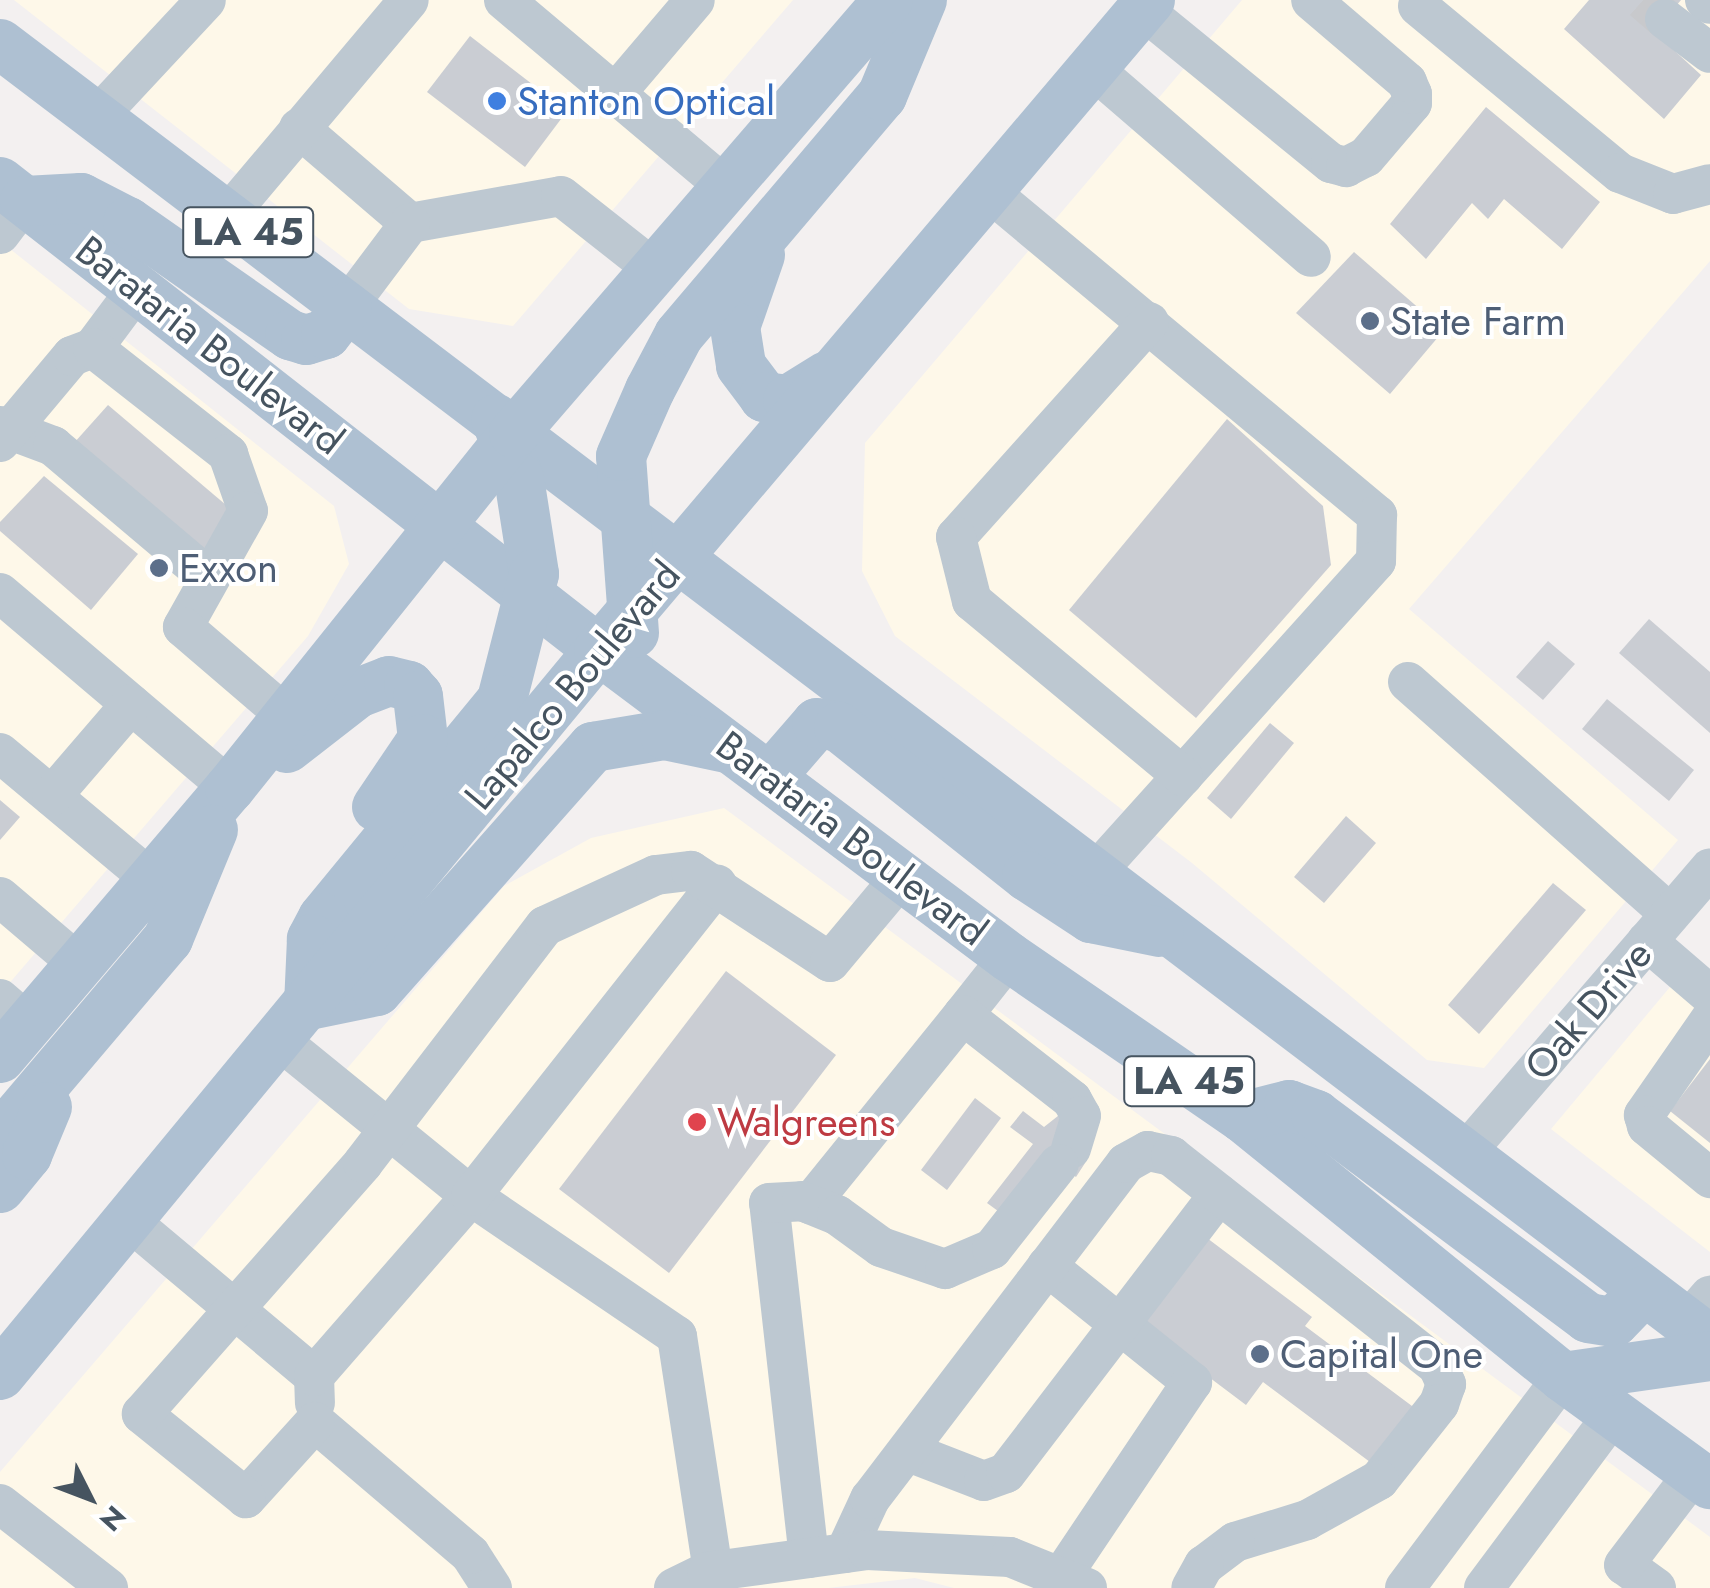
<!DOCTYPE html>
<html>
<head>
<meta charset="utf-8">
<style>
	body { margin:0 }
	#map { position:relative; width:1710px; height:1588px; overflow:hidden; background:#f3f0f0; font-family:Jost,sans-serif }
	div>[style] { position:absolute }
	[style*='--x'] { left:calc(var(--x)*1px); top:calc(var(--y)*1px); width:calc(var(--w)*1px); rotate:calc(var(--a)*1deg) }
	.commercial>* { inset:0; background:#fef8e9 }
	.building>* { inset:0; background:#cacdd3 }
	.minor-tunnel>* { height:40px; margin-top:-20px; transform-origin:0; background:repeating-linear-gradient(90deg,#c8c9cc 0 40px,transparent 0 60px) }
	.minor>* { height:40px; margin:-20px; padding:0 20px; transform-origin:20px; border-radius:20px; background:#bdc8d1 }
	.major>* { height:50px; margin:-25px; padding:0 25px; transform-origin:25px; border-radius:25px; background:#aec0d2 }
	.dots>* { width:28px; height:28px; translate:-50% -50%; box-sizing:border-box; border:5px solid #fff; border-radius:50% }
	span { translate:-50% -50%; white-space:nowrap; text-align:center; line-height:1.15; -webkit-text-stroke:8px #fff; paint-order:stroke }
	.shield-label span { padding:2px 8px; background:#fff; border:2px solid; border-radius:8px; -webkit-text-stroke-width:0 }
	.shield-label { font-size:38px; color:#465460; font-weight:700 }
	.shop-label { font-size:40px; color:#366cbe }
	.left { translate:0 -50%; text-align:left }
	.service-label { font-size:40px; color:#4e5e75 }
	.street-label { font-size:40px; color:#465460 }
	.health-label { font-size:40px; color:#be3a42 }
	.north { position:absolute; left:40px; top:1448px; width:100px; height:100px; -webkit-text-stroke:8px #fff; paint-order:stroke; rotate:132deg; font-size:28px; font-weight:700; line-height:40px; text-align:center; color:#465460 }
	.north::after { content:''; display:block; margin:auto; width:35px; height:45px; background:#465460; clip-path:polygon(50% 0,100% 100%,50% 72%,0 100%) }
</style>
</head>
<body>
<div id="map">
	<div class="commercial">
		<div style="clip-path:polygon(14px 0,793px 0,513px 326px,409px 309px)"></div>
		<div style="clip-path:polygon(1242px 0,1710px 0,1710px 261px,1409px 609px,1678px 840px,1484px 1068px,1427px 1060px,1192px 863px,895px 636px,862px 571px,865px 443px)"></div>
		<div style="clip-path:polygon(0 241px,334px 506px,349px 564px,308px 636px,0 994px)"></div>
		<div style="clip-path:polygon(724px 808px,1710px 1537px,1710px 1588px,954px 1588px,915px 1578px,828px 1588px,0 1588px,0 1472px,504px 886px,591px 838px)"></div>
		<div style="clip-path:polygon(1691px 962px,1710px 978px,1710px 1252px,1551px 1129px)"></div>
	</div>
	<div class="building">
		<div style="clip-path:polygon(1589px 0,1681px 0,1654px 32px,1701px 75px,1664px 119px,1564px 29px)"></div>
		<div style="clip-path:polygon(470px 36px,567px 111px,525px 167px,427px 92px)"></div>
		<div style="clip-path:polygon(1486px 107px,1600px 202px,1562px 249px,1504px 199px,1488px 219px,1472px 203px,1426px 259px,1390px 224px)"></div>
		<div style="clip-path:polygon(1354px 252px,1444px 330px,1390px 394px,1296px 313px)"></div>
		<div style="clip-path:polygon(108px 405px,239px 516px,206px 553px,74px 443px)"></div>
		<div style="clip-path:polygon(1227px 419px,1323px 506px,1331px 565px,1196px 718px,1069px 610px)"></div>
		<div style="clip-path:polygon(44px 476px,138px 554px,91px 610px,0 531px,0 522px)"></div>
		<div style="clip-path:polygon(1649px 619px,1710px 672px,1710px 733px,1619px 653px)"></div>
		<div style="clip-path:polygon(1548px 641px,1575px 664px,1543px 700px,1516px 677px)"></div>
		<div style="clip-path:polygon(1607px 699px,1694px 770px,1669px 801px,1582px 729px)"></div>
		<div style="clip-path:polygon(1270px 723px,1294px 743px,1231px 819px,1207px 798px)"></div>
		<div style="clip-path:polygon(0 800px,20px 817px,0 840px)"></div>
		<div style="clip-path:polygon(1346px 816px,1376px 843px,1324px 903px,1294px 877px)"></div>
		<div style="clip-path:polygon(1553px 883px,1586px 910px,1479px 1034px,1448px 1005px)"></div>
		<div style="clip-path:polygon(726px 971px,836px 1055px,669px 1273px,559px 1189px)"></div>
		<div style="clip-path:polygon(1710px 1059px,1710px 1143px,1670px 1111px)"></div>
		<div style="clip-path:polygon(975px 1098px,1001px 1118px,947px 1190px,921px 1170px)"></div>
		<div style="clip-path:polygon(1023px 1111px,1044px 1127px,1063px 1112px,1066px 1144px,1087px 1160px,1076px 1177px,1054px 1160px,1009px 1219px,987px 1203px,1033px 1144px,1010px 1127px)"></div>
		<div style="clip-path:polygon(1203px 1235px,1312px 1317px,1305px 1326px,1416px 1409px,1374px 1465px,1263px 1382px,1246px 1405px,1137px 1323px)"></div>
	</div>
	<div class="minor-tunnel">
		<div style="--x:1643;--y:0;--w:29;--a:41"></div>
	</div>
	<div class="minor">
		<div style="--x:504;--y:0;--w:290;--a:40.1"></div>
		<div style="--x:1705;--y:0;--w:6;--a:39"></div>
		<div style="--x:1418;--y:6;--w:262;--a:39.6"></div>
		<div style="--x:1620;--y:173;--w:57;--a:21.6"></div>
		<div style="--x:1673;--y:194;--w:38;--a:-15"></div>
		<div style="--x:1142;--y:9;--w:244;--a:39.2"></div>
		<div style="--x:1331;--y:163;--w:16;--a:15"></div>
		<div style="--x:1346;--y:167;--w:22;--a:-27"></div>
		<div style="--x:1366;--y:157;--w:71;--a:-49.6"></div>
		<div style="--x:1412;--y:103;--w:9;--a:-90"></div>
		<div style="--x:1412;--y:94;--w:13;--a:-113"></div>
		<div style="--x:1407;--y:82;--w:126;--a:-139.5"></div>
		<div style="--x:1665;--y:19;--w:56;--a:37.1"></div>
		<div style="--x:1092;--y:68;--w:289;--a:40.8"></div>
		<div style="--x:615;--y:94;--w:123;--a:-49.6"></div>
		<div style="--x:96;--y:118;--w:161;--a:-47"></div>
		<div style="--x:299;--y:128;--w:146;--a:40.6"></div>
		<div style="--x:410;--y:223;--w:153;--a:-10.1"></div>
		<div style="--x:561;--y:196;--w:120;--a:38.2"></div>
		<div style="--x:987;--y:190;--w:508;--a:39.81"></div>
		<div style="--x:1377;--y:515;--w:46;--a:91.2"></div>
		<div style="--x:1376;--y:561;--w:423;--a:132"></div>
		<div style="--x:227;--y:216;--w:282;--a:-49.9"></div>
		<div style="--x:0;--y:234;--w:41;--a:-52.9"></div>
		<div style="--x:347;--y:307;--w:105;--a:-53.1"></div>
		<div style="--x:1149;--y:322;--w:289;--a:131.9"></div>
		<div style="--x:956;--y:537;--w:66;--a:76"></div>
		<div style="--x:972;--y:601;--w:274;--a:39.7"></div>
		<div style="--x:93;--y:348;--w:74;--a:-53.3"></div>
		<div style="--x:0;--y:426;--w:57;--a:20.7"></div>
		<div style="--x:53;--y:446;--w:203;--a:40.2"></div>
		<div style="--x:0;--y:442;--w:112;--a:-50.1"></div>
		<div style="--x:72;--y:356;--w:22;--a:-21"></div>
		<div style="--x:93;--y:348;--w:172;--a:38.1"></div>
		<div style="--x:228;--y:454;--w:60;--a:70.7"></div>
		<div style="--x:248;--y:511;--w:133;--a:119.3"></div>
		<div style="--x:183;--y:627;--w:138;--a:40.6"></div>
		<div style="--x:0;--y:593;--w:302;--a:40.3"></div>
		<div style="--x:1408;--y:682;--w:350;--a:41.5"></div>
		<div style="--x:0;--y:753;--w:198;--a:39.9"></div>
		<div style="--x:52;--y:796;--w:121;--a:-49.3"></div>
		<div style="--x:0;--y:897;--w:105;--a:40.4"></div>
		<div style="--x:1647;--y:941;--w:83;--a:40.6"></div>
		<div style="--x:1009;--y:957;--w:74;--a:128.4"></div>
		<div style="--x:963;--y:1015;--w:138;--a:37.9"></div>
		<div style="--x:1072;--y:1100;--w:18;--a:61"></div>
		<div style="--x:1081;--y:1116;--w:34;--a:107"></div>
		<div style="--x:0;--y:999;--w:38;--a:41"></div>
		<div style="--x:1710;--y:1020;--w:116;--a:124.8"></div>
		<div style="--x:1644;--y:1115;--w:11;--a:75"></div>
		<div style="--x:1647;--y:1126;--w:82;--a:39.5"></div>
		<div style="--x:279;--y:1040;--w:247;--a:39.1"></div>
		<div style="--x:471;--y:1196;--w:249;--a:34.2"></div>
		<div style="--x:677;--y:1336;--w:238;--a:81.3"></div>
		<div style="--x:1466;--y:1152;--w:374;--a:-49.3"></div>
		<div style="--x:810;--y:1204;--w:243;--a:-51"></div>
		<div style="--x:127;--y:1219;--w:244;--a:40"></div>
		<div style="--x:314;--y:1376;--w:27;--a:88"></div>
		<div style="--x:1047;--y:1266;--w:186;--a:38.7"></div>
		<div style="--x:1192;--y:1382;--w:235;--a:123.9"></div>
		<div style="--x:1687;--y:1322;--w:35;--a:-49"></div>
		<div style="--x:314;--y:1376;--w:239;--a:-48.9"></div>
		<div style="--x:471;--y:1196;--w:397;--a:-51.7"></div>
		<div style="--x:909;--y:1452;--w:80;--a:21.1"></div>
		<div style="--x:984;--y:1481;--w:23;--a:-20"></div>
		<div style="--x:1006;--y:1473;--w:351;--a:-52.6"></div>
		<div style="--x:0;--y:1504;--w:137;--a:37.9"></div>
		<div style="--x:845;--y:1553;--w:60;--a:-65.2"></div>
		<div style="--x:870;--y:1499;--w:422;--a:-52.7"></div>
		<div style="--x:1126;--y:1163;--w:25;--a:-29"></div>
		<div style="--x:1148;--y:1151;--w:24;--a:12"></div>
		<div style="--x:1171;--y:1156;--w:340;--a:38.2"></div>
		<div style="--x:1438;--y:1366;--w:20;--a:66"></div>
		<div style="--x:1446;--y:1384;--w:21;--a:109"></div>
		<div style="--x:1439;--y:1404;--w:97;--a:128.3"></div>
		<div style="--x:1379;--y:1480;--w:82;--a:150.9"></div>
		<div style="--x:1307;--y:1520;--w:75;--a:163"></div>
		<div style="--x:1235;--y:1542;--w:39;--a:143"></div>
		<div style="--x:1204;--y:1565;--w:26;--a:119"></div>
		<div style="--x:809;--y:1558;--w:357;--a:-96.4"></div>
		<div style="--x:769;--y:1203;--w:33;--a:-3"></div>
		<div style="--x:802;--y:1201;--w:38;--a:22"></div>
		<div style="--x:837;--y:1215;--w:54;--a:36"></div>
		<div style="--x:881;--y:1247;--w:68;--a:19"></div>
		<div style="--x:945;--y:1269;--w:51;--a:-23.1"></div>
		<div style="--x:992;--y:1249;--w:108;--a:-51.8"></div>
		<div style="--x:492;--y:1588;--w:40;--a:-122.9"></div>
		<div style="--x:470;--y:1554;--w:204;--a:-139.6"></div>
		<div style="--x:315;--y:1422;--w:103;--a:132.2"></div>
		<div style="--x:246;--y:1498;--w:134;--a:-141.1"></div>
		<div style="--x:142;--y:1414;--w:334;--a:-48.6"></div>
		<div style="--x:363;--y:1163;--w:299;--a:-52.5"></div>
		<div style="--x:545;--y:926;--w:122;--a:-24.7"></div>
		<div style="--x:656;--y:875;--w:35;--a:-7"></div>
		<div style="--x:691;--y:871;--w:166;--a:33.2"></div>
		<div style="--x:830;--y:962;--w:112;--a:-50.1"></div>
		<div style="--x:674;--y:1588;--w:37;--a:-26"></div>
		<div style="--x:707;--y:1572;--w:162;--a:-7.8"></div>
		<div style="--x:867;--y:1550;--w:143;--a:2.8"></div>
		<div style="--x:1010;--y:1557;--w:83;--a:21.9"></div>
		<div style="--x:1405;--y:1588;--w:264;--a:-53.2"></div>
		<div style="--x:1484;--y:1588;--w:214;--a:-53.3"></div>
		<div style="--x:1656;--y:1588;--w:39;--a:-144"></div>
		<div style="--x:1624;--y:1565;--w:116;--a:-52.7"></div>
	</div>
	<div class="major">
		<div style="--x:0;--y:44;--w:2146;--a:37.16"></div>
		<div style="--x:0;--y:182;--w:760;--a:38"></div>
		<div style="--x:599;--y:650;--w:512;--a:36.83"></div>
		<div style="--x:1009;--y:957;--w:283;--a:34.5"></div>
		<div style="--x:1242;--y:1117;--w:413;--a:39"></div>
		<div style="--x:1563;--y:1377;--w:182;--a:36.1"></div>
		<div style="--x:25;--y:201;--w:56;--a:-3.1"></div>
		<div style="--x:81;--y:198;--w:53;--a:27.1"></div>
		<div style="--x:128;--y:222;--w:198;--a:34.9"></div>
		<div style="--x:290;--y:335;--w:17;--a:17"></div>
		<div style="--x:306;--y:340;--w:21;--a:-17"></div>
		<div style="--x:326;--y:334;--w:34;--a:-52"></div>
		<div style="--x:760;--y:255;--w:76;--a:109.1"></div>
		<div style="--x:735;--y:327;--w:39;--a:81"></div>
		<div style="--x:741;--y:366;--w:39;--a:53"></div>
		<div style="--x:764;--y:397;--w:24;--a:7"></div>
		<div style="--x:788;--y:400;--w:46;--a:-31.6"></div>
		<div style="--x:496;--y:419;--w:63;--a:68.7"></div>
		<div style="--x:519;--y:478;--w:97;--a:81.1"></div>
		<div style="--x:534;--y:574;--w:130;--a:104.3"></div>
		<div style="--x:502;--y:700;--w:282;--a:129.4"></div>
		<div style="--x:323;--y:918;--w:24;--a:118"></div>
		<div style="--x:312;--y:939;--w:66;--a:92.6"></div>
		<div style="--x:309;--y:1005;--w:69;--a:-11.6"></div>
		<div style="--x:377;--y:991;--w:326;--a:-48.5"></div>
		<div style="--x:593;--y:747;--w:73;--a:-9.5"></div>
		<div style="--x:665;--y:735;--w:62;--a:12"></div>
		<div style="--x:634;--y:633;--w:177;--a:-94.2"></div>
		<div style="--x:621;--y:456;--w:72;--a:-66.3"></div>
		<div style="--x:650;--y:390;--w:62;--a:-62.2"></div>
		<div style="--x:679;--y:335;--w:314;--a:-49.7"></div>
		<div style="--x:882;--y:96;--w:104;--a:-67.4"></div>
		<div style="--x:287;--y:748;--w:90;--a:-37.8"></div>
		<div style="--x:358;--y:693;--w:33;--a:-21"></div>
		<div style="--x:389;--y:681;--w:21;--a:14"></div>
		<div style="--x:409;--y:686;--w:13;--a:48"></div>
		<div style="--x:418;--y:696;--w:43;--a:83.4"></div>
		<div style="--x:423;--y:739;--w:82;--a:124.1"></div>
		<div style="--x:771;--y:776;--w:70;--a:-49"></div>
		<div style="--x:817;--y:723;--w:22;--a:10"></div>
		<div style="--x:839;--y:727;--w:240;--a:38.4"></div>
		<div style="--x:1027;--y:876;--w:77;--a:33.3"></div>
		<div style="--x:1091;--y:918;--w:69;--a:11.6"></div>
		<div style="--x:0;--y:1058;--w:355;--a:-49.6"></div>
		<div style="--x:230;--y:788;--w:455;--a:-51.3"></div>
		<div style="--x:514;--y:433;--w:572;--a:-49.18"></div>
		<div style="--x:1242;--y:1117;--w:49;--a:-14.3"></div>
		<div style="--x:1289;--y:1105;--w:29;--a:20"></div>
		<div style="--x:1316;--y:1115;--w:339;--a:36.7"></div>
		<div style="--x:1588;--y:1318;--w:26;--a:9"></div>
		<div style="--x:1614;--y:1322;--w:43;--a:-45.9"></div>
		<div style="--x:0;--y:1137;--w:260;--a:-49.7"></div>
		<div style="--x:168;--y:939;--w:118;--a:-67.6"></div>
		<div style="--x:0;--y:1188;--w:43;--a:-50.7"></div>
		<div style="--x:27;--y:1155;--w:52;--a:-67.4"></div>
		<div style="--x:0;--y:1375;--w:940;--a:-50.44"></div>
		<div style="--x:599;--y:650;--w:852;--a:-49.71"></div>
		<div style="--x:1563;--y:1377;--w:148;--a:-8.1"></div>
	</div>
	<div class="dots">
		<div style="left:497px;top:101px;background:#3f7fe0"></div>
		<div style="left:1370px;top:321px;background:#5c6f8a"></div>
		<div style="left:159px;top:568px;background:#5c6f8a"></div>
		<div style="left:697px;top:1122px;background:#e0444e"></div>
		<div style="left:1260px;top:1354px;background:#5c6f8a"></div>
	</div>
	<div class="shield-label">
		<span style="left:248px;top:232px">LA 45</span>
		<span style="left:1189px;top:1081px">LA 45</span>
	</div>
	<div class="shop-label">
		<span class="left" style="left:517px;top:101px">Stanton Optical</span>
	</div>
	<div class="service-label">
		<span class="left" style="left:1390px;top:321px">State Farm</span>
		<span class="left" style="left:179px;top:568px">Exxon</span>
		<span class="left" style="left:1280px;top:1354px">Capital One</span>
	</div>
	<div class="street-label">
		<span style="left:210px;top:345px;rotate:38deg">Barataria Boulevard</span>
		<span style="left:572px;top:685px;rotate:-50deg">Lapalco Boulevard</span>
		<span style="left:852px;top:838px;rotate:37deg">Barataria Boulevard</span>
		<span style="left:1588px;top:1010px;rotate:-49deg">Oak Drive</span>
	</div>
	<div class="health-label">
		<span class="left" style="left:717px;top:1122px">Walgreens</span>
	</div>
	<div class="north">N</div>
</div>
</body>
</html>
